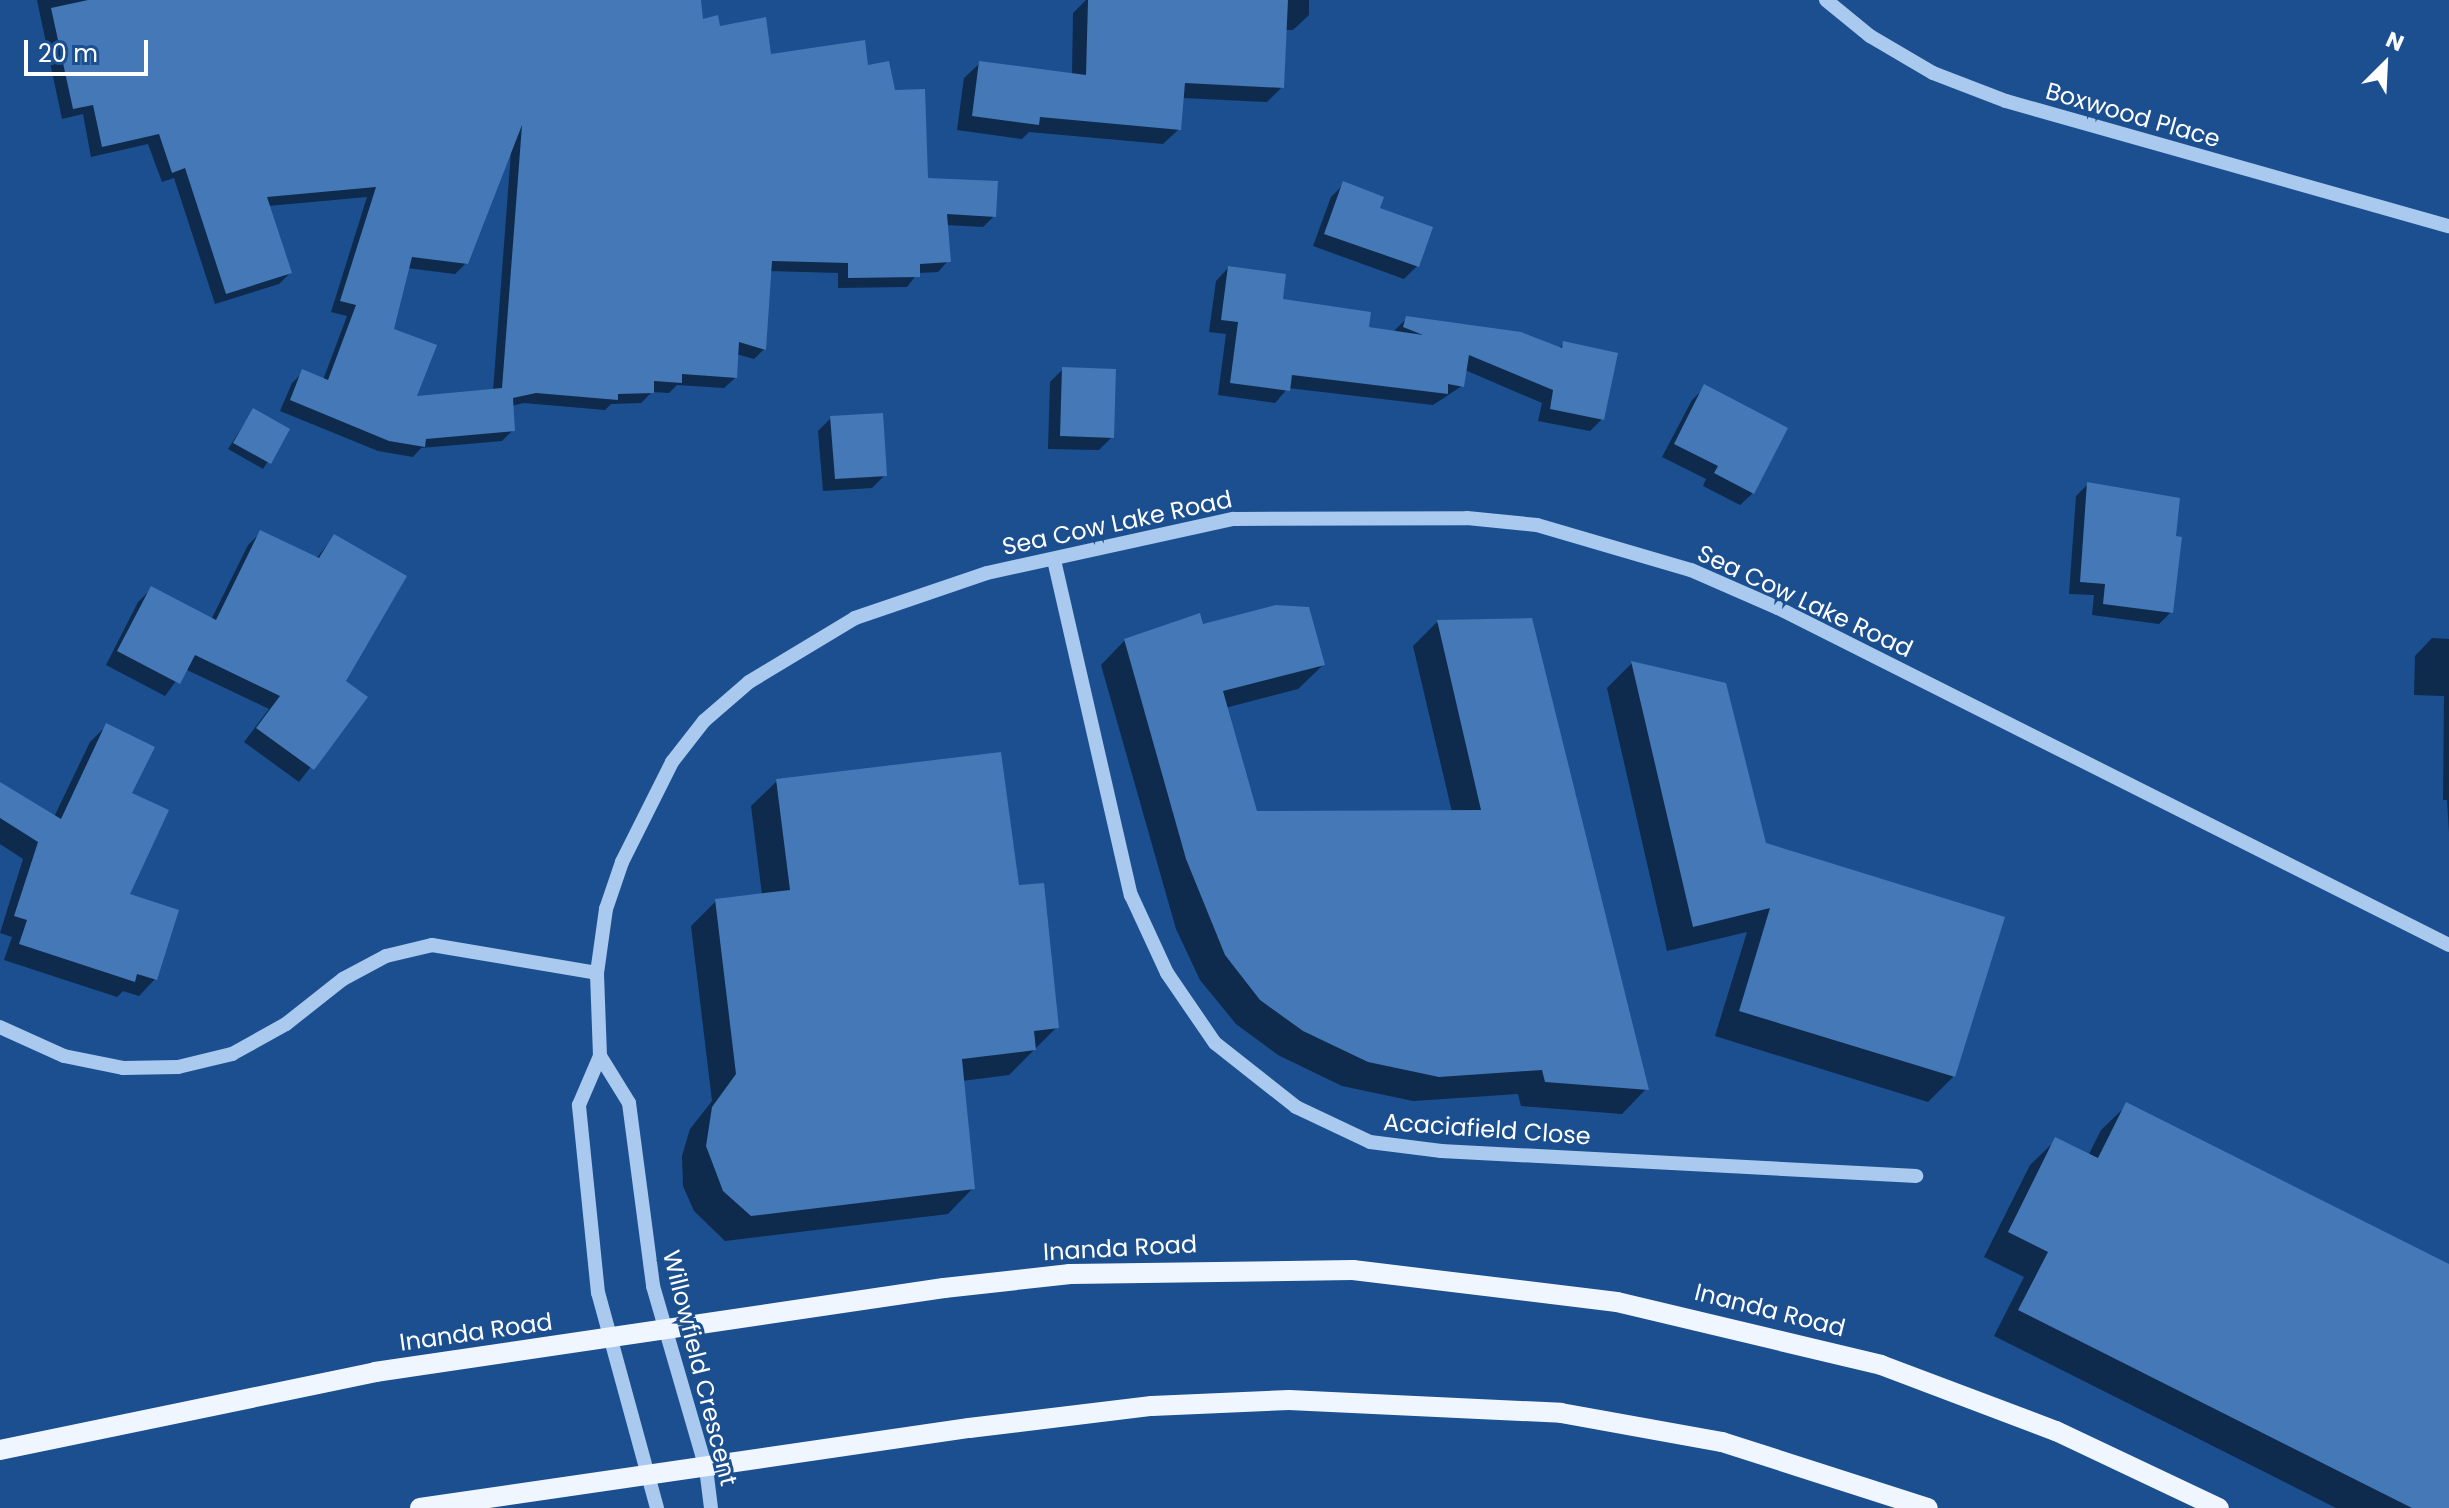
<!DOCTYPE html>
<html>
<head>
<meta charset="utf-8">
<style>
	body { margin:0 }
	#map { position:relative; width:2449px; height:1508px; overflow:hidden; background:#1b4f8f; font-family:Poppins,sans-serif }
	div>[style] { position:absolute }
	[style*='--x'] { left:calc(var(--x)*1px); top:calc(var(--y)*1px); width:calc(var(--w)*1px); rotate:calc(var(--a)*1deg) }
	.shadow>* { inset:0; background:#0007 }
	.building>* { inset:0; background:#4478b7 }
	.minor>* { height:14px; margin:-7px; padding:0 7px; transform-origin:7px; border-radius:7px; background:#a9c9ee }
	.major>* { height:20px; margin:-10px; padding:0 10px; transform-origin:10px; border-radius:10px; background:#f0f6ff }
	span { translate:-50% -50%; white-space:nowrap; text-align:center; line-height:1.15; -webkit-text-stroke:6px #1b4f8f; paint-order:stroke }
	.street-label { font-size:24px; color:#fff }
	.north { position:absolute; left:2345px; top:24px; width:80px; height:80px; -webkit-text-stroke:6px #1b4f8f; paint-order:stroke; rotate:24deg; font-size:22px; font-weight:700; line-height:32px; text-align:center; color:#fff }
	.north::after { content:''; display:block; margin:auto; width:28px; height:36px; background:#fff; clip-path:polygon(50% 0,100% 100%,50% 72%,0 100%) }
	.scale { position:absolute; left:24px; top:40px; width:124px; height:36px; box-sizing:border-box; border:4px solid #fff; border-top:0; padding-left:10px; font-size:24px; line-height:28px; white-space:nowrap; color:#fff; -webkit-text-stroke:6px #1b4f8f; paint-order:stroke }
</style>
</head>
<body>
<div id="map">
	<div class="shadow">
		<div style="clip-path:polygon(evenodd,37px 0,699px 0,702px 21px,770px 57px,866px 67px,893px 92px,926px 180px,994px 216px,983px 227px,946px 225px,948px 261px,938px 272px,918px 273px,907px 287px,838px 288px,838px 273px,769px 271px,764px 349px,754px 359px,736px 354px,735px 378px,724px 388px,677px 385px,669px 393px,652px 392px,641px 403px,611px 404px,605px 410px,524px 403px,511px 406px,513px 430px,502px 441px,421px 448px,413px 457px,378px 451px,280px 411px,292px 383px,303px 372px,323px 380px,347px 316px,331px 312px,367px 197px,268px 206px,290px 273px,279px 284px,215px 304px,174px 178px,162px 182px,148px 144px,91px 157px,83px 114px,62px 119px,37px 0,511px 151px,493px 391px,414px 398px,392px 330px,407px 268px,455px 274px,466px 263px,511px 151px)"></div>
		<div style="clip-path:polygon(1086px 0,1309px 0,1309px 15px,1293px 30px,1284px 30px,1282px 87px,1267px 102px,1182px 98px,1179px 129px,1163px 144px,1029px 132px,1022px 139px,957px 130px,964px 78px,980px 63px,1072px 75px,1073px 13px)"></div>
		<div style="clip-path:polygon(1344px 184px,1378px 209px,1417px 266px,1404px 279px,1313px 246px,1331px 197px)"></div>
		<div style="clip-path:polygon(1228px 268px,1280px 301px,1367px 329px,1394px 331px,1407px 318px,1559px 349px,1564px 343px,1602px 419px,1590px 431px,1538px 421px,1542px 403px,1465px 370px,1462px 386px,1433px 405px,1288px 388px,1275px 403px,1218px 395px,1226px 334px,1209px 332px,1216px 281px)"></div>
		<div style="clip-path:polygon(1063px 369px,1112px 437px,1099px 450px,1048px 449px,1050px 382px)"></div>
		<div style="clip-path:polygon(1705px 387px,1753px 493px,1740px 505px,1703px 486px,1706px 479px,1662px 457px,1692px 400px)"></div>
		<div style="clip-path:polygon(253px 410px,288px 430px,263px 469px,228px 449px)"></div>
		<div style="clip-path:polygon(831px 418px,885px 475px,872px 488px,823px 491px,818px 431px)"></div>
		<div style="clip-path:polygon(2088px 484px,2171px 612px,2159px 624px,2092px 615px,2094px 595px,2069px 594px,2076px 496px)"></div>
		<div style="clip-path:polygon(261px 532px,316px 559px,334px 536px,344px 681px,365px 697px,299px 782px,244px 742px,269px 709px,185px 669px,165px 696px,106px 665px,138px 602px,151px 589px,211px 620px,248px 545px)"></div>
		<div style="clip-path:polygon(1437px 622px,1646px 1089px,1622px 1114px,1521px 1106px,1518px 1094px,1413px 1101px,1342px 1086px,1278px 1055px,1236px 1024px,1200px 980px,1176px 929px,1101px 665px,1125px 640px,1201px 627px,1323px 665px,1298px 689px,1225px 708px,1256px 813px,1452px 812px,1413px 646px)"></div>
		<div style="clip-path:polygon(2432px 638px,2449px 639px,2449px 833px,2447px 800px,2443px 800px,2444px 696px,2414px 695px,2415px 656px)"></div>
		<div style="clip-path:polygon(1632px 663px,1764px 845px,1954px 1076px,1928px 1102px,1715px 1036px,1747px 932px,1667px 951px,1607px 688px)"></div>
		<div style="clip-path:polygon(106px 726px,129px 794px,127px 895px,155px 979px,139px 996px,123px 991px,117px 997px,4px 960px,12px 937px,0 933px,23px 859px,0 844px,0 784px,54px 817px,90px 742px)"></div>
		<div style="clip-path:polygon(777px 781px,1017px 887px,1057px 1027px,1009px 1075px,962px 1081px,973px 1188px,948px 1214px,725px 1241px,694px 1211px,683px 1186px,682px 1156px,690px 1129px,712px 1101px,691px 926px,716px 901px,762px 895px,751px 806px)"></div>
		<div style="clip-path:polygon(2127px 1105px,2449px 1266px,2449px 1508px,2336px 1508px,1994px 1336px,2024px 1277px,1984px 1257px,2030px 1165px,2056px 1140px,2088px 1156px,2101px 1130px)"></div>
	</div>
	<div class="building">
		<div style="clip-path:polygon(evenodd,88px 0,701px 0,703px 19px,718px 15px,720px 26px,766px 17px,771px 54px,865px 40px,868px 65px,889px 61px,895px 90px,925px 89px,928px 178px,998px 181px,996px 217px,947px 214px,951px 262px,920px 264px,920px 277px,848px 278px,848px 263px,772px 261px,766px 350px,739px 342px,737px 378px,682px 374px,682px 383px,654px 381px,654px 393px,618px 394px,618px 400px,536px 393px,513px 398px,515px 431px,426px 439px,425px 447px,389px 441px,290px 400px,302px 369px,328px 380px,356px 305px,340px 301px,376px 187px,267px 197px,292px 273px,226px 294px,185px 168px,172px 173px,159px 134px,102px 147px,93px 105px,73px 109px,51px 8px,88px 0,522px 125px,502px 388px,417px 396px,437px 345px,394px 329px,412px 257px,468px 264px,522px 125px)"></div>
		<div style="clip-path:polygon(1088px 0,1288px 0,1284px 88px,1185px 83px,1181px 130px,1040px 117px,1039px 125px,972px 116px,979px 61px,1086px 75px)"></div>
		<div style="clip-path:polygon(1343px 181px,1384px 197px,1380px 208px,1433px 227px,1419px 267px,1324px 234px)"></div>
		<div style="clip-path:polygon(1228px 266px,1286px 274px,1283px 299px,1371px 312px,1369px 327px,1423px 335px,1403px 327px,1406px 316px,1521px 332px,1562px 348px,1563px 341px,1618px 353px,1604px 420px,1550px 409px,1553px 390px,1469px 355px,1464px 387px,1448px 384px,1448px 394px,1292px 375px,1290px 391px,1230px 383px,1238px 322px,1221px 320px)"></div>
		<div style="clip-path:polygon(1062px 367px,1116px 369px,1114px 438px,1060px 436px)"></div>
		<div style="clip-path:polygon(1704px 384px,1788px 428px,1754px 494px,1714px 473px,1718px 466px,1674px 444px)"></div>
		<div style="clip-path:polygon(253px 408px,290px 429px,271px 464px,233px 443px)"></div>
		<div style="clip-path:polygon(883px 413px,887px 476px,835px 479px,830px 416px)"></div>
		<div style="clip-path:polygon(2087px 482px,2180px 498px,2176px 536px,2182px 537px,2173px 613px,2103px 604px,2105px 584px,2080px 582px)"></div>
		<div style="clip-path:polygon(260px 530px,319px 558px,334px 534px,407px 576px,346px 681px,368px 697px,314px 770px,256px 728px,280px 696px,195px 655px,180px 684px,117px 651px,151px 586px,216px 620px)"></div>
		<div style="clip-path:polygon(1276px 605px,1309px 607px,1325px 665px,1223px 691px,1257px 811px,1481px 810px,1437px 620px,1532px 618px,1649px 1090px,1545px 1082px,1542px 1070px,1439px 1077px,1368px 1062px,1303px 1031px,1260px 1000px,1225px 955px,1186px 859px,1124px 639px,1200px 613px,1203px 624px)"></div>
		<div style="clip-path:polygon(1631px 661px,1726px 683px,1766px 843px,2005px 917px,1955px 1077px,1739px 1011px,1770px 908px,1693px 927px)"></div>
		<div style="clip-path:polygon(106px 723px,155px 747px,132px 793px,169px 810px,130px 894px,179px 910px,157px 980px,137px 974px,135px 982px,19px 944px,27px 920px,14px 916px,38px 842px,0 818px,0 782px,61px 819px)"></div>
		<div style="clip-path:polygon(1001px 752px,1019px 885px,1044px 883px,1059px 1028px,1034px 1031px,1036px 1050px,962px 1059px,975px 1189px,751px 1216px,723px 1191px,706px 1146px,712px 1107px,736px 1074px,715px 899px,790px 890px,776px 779px)"></div>
		<div style="clip-path:polygon(2126px 1102px,2449px 1264px,2449px 1508px,2412px 1508px,2018px 1310px,2048px 1252px,2008px 1232px,2055px 1137px,2098px 1158px)"></div>
	</div>
	<div class="minor">
		<div style="--x:1826;--y:0;--w:57;--a:39.3"></div>
		<div style="--x:1870;--y:36;--w:73;--a:30.4"></div>
		<div style="--x:1933;--y:73;--w:78;--a:21"></div>
		<div style="--x:2006;--y:101;--w:460;--a:15.8"></div>
		<div style="--x:1054;--y:560;--w:344;--a:77.1"></div>
		<div style="--x:1131;--y:895;--w:86;--a:65.2"></div>
		<div style="--x:1167;--y:973;--w:85;--a:55.6"></div>
		<div style="--x:1215;--y:1043;--w:103;--a:38.3"></div>
		<div style="--x:1296;--y:1107;--w:82;--a:25.3"></div>
		<div style="--x:1370;--y:1142;--w:72;--a:7.2"></div>
		<div style="--x:1441;--y:1151;--w:476;--a:3"></div>
		<div style="--x:0;--y:1027;--w:70;--a:24.4"></div>
		<div style="--x:64;--y:1056;--w:60;--a:11.5"></div>
		<div style="--x:123;--y:1068;--w:55;--a:-1"></div>
		<div style="--x:178;--y:1067;--w:56;--a:-13.5"></div>
		<div style="--x:232;--y:1054;--w:62;--a:-29.1"></div>
		<div style="--x:286;--y:1024;--w:73;--a:-38.3"></div>
		<div style="--x:343;--y:979;--w:49;--a:-28.1"></div>
		<div style="--x:386;--y:956;--w:47;--a:-13.4"></div>
		<div style="--x:432;--y:945;--w:167;--a:9.6"></div>
		<div style="--x:600;--y:1056;--w:55;--a:58.3"></div>
		<div style="--x:629;--y:1103;--w:185;--a:82.5"></div>
		<div style="--x:653;--y:1286;--w:190;--a:73.8"></div>
		<div style="--x:706;--y:1468;--w:40;--a:82.9"></div>
		<div style="--x:657;--y:1508;--w:223;--a:-105.3"></div>
		<div style="--x:598;--y:1293;--w:189;--a:-95.8"></div>
		<div style="--x:579;--y:1105;--w:53;--a:-66.8"></div>
		<div style="--x:600;--y:1056;--w:83;--a:-92.1"></div>
		<div style="--x:597;--y:973;--w:65;--a:-82"></div>
		<div style="--x:606;--y:909;--w:50;--a:-71.2"></div>
		<div style="--x:622;--y:862;--w:112;--a:-63.4"></div>
		<div style="--x:672;--y:762;--w:52;--a:-52"></div>
		<div style="--x:704;--y:721;--w:60;--a:-40.9"></div>
		<div style="--x:749;--y:682;--w:124;--a:-31.1"></div>
		<div style="--x:855;--y:618;--w:139;--a:-18.8"></div>
		<div style="--x:987;--y:573;--w:252;--a:-12.4"></div>
		<div style="--x:1233;--y:519;--w:234;--a:-0.2"></div>
		<div style="--x:1467;--y:518;--w:70;--a:5.7"></div>
		<div style="--x:1537;--y:525;--w:160;--a:16.3"></div>
		<div style="--x:1691;--y:570;--w:95;--a:23.6"></div>
		<div style="--x:1778;--y:608;--w:751;--a:26.67"></div>
	</div>
	<div class="major">
		<div style="--x:0;--y:1450;--w:383;--a:-11.7"></div>
		<div style="--x:375;--y:1372;--w:575;--a:-8.4"></div>
		<div style="--x:944;--y:1288;--w:127;--a:-6.3"></div>
		<div style="--x:1070;--y:1274;--w:283;--a:-0.8"></div>
		<div style="--x:1353;--y:1270;--w:266;--a:6.9"></div>
		<div style="--x:1617;--y:1302;--w:271;--a:13.4"></div>
		<div style="--x:1881;--y:1365;--w:187;--a:20.7"></div>
		<div style="--x:2056;--y:1431;--w:180;--a:25.3"></div>
		<div style="--x:420;--y:1508;--w:555;--a:-8.29"></div>
		<div style="--x:969;--y:1428;--w:184;--a:-6.9"></div>
		<div style="--x:1152;--y:1406;--w:137;--a:-2.5"></div>
		<div style="--x:1289;--y:1400;--w:272;--a:2.7"></div>
		<div style="--x:1561;--y:1413;--w:164;--a:10.2"></div>
		<div style="--x:1722;--y:1442;--w:216;--a:17.8"></div>
	</div>
	<div class="street-label">
		<span style="left:2133px;top:115px;rotate:16deg">Boxwood Place</span>
		<span style="left:1117px;top:523px;rotate:-12deg">Sea Cow Lake Road</span>
		<span style="left:1805px;top:601px;rotate:25deg">Sea Cow Lake Road</span>
		<span style="left:1487px;top:1129px;rotate:4deg">Acaciafield Close</span>
		<span style="left:1120px;top:1248px;rotate:-3deg">Inanda Road</span>
		<span style="left:1770px;top:1310px;rotate:14deg">Inanda Road</span>
		<span style="left:476px;top:1332px;rotate:-8deg">Inanda Road</span>
		<span style="left:700px;top:1368px;rotate:76deg">Willowfield Crescent</span>
	</div>
	<div class="north">N</div>
	<div class="scale">20 m</div>
</div>
</body>
</html>
